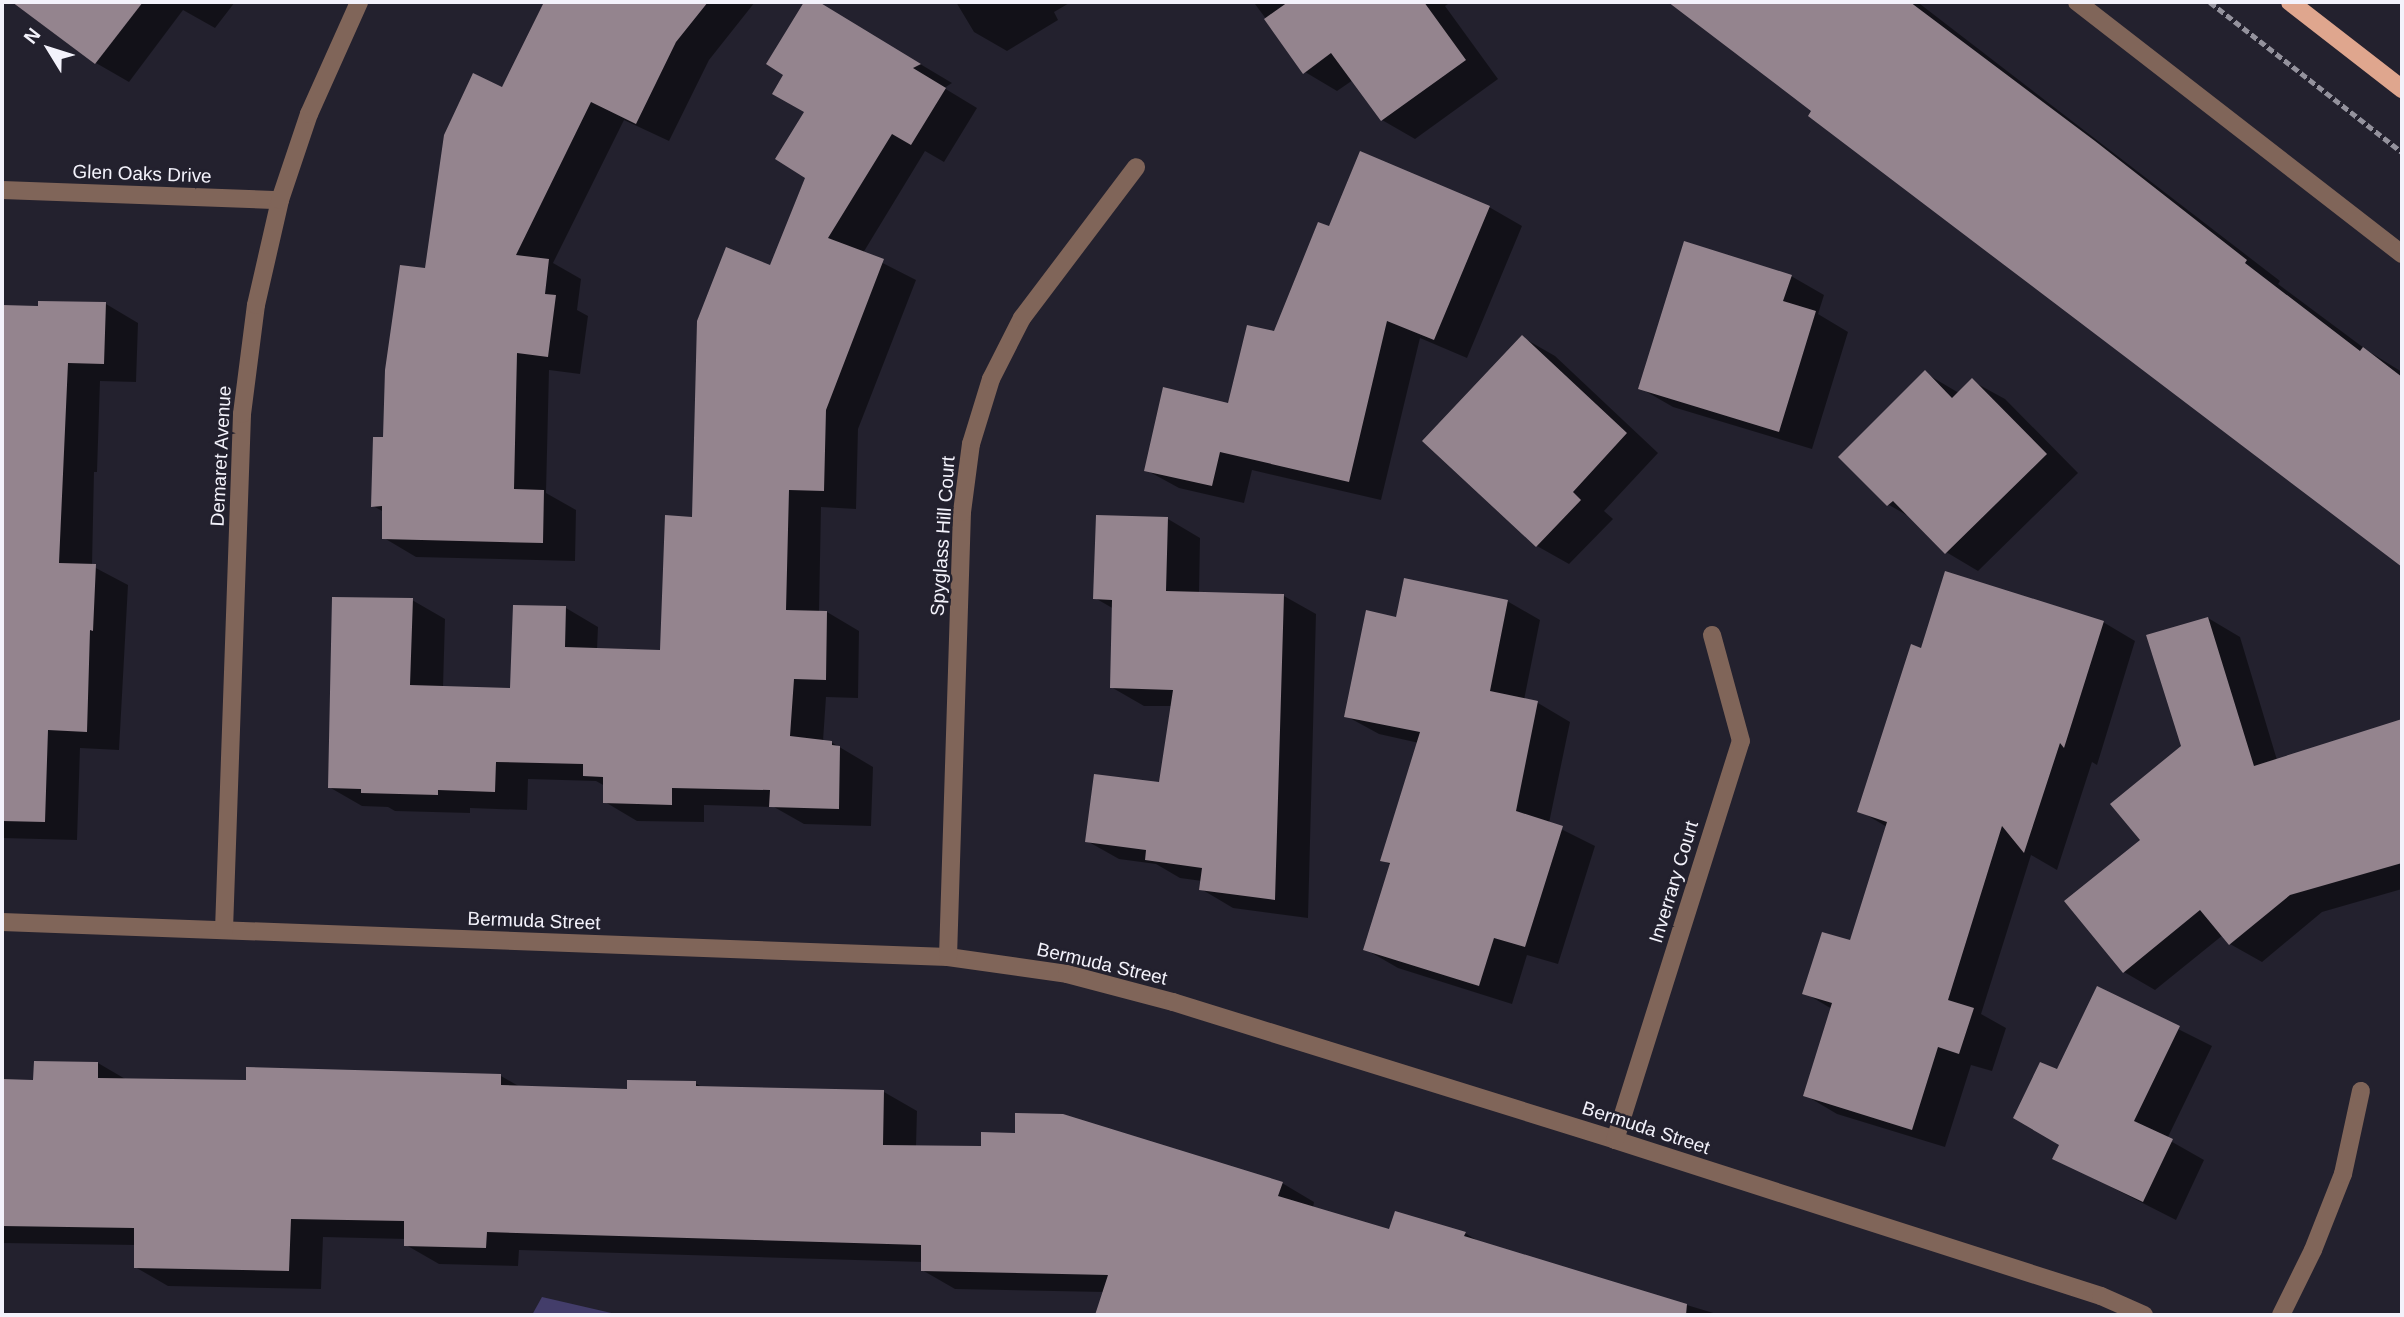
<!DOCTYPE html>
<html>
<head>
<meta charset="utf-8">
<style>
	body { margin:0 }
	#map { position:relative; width:2404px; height:1317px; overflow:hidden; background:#23212e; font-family:Helvetica,sans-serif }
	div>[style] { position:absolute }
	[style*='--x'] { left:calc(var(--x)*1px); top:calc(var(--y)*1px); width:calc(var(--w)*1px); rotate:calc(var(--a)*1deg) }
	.green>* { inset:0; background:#433d6a }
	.shadow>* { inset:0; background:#0007 }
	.building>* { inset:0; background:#94848e }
	.path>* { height:4.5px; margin-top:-2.25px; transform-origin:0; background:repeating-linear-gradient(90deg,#94929d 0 7px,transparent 0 10.5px) }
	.minor>* { height:18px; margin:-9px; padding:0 9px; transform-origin:9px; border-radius:9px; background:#806559 }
	.major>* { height:18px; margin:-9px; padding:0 9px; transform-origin:9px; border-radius:9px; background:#dfa68e }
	span { translate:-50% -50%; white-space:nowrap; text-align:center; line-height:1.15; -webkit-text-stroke:5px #23212e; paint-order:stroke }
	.street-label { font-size:19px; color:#f3f2fb }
	.frame { position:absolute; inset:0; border:4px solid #f3f2fb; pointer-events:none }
	.north { position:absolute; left:14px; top:14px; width:70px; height:70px; -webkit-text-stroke:5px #23212e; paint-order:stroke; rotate:308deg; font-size:19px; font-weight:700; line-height:28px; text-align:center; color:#f3f2fb }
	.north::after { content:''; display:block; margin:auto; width:24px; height:32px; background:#f3f2fb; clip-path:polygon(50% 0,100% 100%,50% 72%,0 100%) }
</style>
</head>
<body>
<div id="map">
	<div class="green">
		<div style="clip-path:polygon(542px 1297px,620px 1315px,532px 1315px)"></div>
	</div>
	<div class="shadow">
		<div style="clip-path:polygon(15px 2px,235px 2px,215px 28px,183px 10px,129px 82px,96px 63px)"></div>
		<div style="clip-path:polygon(545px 2px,755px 2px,709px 60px,669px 141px,624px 120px,553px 263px,581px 279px,577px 310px,588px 316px,580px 374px,549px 370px,546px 493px,576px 510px,575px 561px,416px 557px,384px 538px,384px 512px,373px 506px,385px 439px,427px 270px,503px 89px)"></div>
		<div style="clip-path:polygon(806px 2px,816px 2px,952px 83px,944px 88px,977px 108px,944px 162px,925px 151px,863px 253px,916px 280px,858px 429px,856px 509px,821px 507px,819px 612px,827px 612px,859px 631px,858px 698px,826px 697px,823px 741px,831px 742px,873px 767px,871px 826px,804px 824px,774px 807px,704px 805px,704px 822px,637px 821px,605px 802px,605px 786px,596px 781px,528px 779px,527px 810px,470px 808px,470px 813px,395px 811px,388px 807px,362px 806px,329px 787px,412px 600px,445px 619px,443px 688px,512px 690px,566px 608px,598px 627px,597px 650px,662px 652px,693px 518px,771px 267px,807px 177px,806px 112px,786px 74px,769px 64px)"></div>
		<div style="clip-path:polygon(956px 2px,1071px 2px,1054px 12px,1058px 20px,1007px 51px,974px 32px)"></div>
		<div style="clip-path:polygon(1250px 2px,1451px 2px,1445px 6px,1498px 79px,1415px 139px,1382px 120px,1353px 80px,1337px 91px,1305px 72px,1255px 4px)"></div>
		<div style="clip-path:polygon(1671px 2px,1922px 2px,1920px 4px,2280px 281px,2278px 284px,2368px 351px,2402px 372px,2402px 565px,1810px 115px,1814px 111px)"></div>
		<div style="clip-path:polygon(1489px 207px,1522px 226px,1467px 358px,1420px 338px,1381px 500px,1252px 470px,1244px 503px,1179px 488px,1146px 470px,1230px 405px,1275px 333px,1330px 229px)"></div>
		<div style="clip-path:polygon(1791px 276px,1824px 295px,1818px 314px,1848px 332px,1812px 449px,1673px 407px,1640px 388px)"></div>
		<div style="clip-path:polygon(106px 304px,138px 323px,136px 382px,100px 381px,97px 472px,94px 472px,92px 566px,128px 585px,119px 750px,80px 748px,77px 840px,2px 838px,2px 307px)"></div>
		<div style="clip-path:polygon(1522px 337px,1555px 356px,1658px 453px,1604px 511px,1613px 519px,1569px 564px,1537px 546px)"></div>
		<div style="clip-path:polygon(1925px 373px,1959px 393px,1972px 381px,2005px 399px,2078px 473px,1978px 571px,1946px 552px,1912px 518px,1889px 505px,1841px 457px)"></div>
		<div style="clip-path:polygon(1168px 519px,1200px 538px,1199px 593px,1284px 596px,1316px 614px,1308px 918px,1233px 908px,1201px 889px,1202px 881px,1180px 878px,1156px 864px,1119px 859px,1087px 841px,1161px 784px,1172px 706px,1144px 706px,1111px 687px,1114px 609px,1095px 598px)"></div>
		<div style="clip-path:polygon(1507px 601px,1540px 620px,1524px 700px,1538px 703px,1570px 722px,1549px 823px,1595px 846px,1558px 964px,1527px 955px,1512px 1004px,1398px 968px,1365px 949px,1391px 865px,1382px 860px,1419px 743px,1379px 734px,1346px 716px,1397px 619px)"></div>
		<div style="clip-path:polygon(2208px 618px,2240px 637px,2277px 760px,2402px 720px,2402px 889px,2322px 912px,2262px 962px,2230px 944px,2223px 935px,2155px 990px,2124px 972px,2142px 840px,2183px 747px)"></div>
		<div style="clip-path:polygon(2103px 622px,2135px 641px,2097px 765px,2092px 762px,2057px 870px,2031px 855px,1981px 1014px,2006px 1028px,1992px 1071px,1971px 1065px,1945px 1147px,1837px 1114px,1805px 1095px,1832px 1009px,1805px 993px,1851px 943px,1887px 827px,1860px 811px,1923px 650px)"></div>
		<div style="clip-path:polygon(2098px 989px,2212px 1046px,2167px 1139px,2204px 1160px,2176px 1220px,2054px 1158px,2061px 1144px)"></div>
		<div style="clip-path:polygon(98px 1063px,127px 1080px,247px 1082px,501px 1076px,522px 1088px,629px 1091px,695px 1083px,704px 1088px,884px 1092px,917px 1111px,916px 1147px,1282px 1183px,1314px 1202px,1313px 1208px,1390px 1232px,1465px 1233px,1481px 1243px,1720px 1315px,1100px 1315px,1098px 1314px,1104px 1292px,955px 1289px,922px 1270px,923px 1262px,519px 1250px,518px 1266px,439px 1264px,406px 1245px,406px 1239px,323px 1237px,321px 1289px,168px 1286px,135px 1267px,136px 1245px,2px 1243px,2px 1096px,35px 1082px)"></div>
	</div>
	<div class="building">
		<div style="clip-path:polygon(12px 2px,143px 2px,95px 64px)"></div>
		<div style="clip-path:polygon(544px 2px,708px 2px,676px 42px,636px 124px,591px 102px,516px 255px,549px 259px,545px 294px,556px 295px,548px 357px,517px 353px,514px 489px,544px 490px,543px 543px,382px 539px,382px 506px,371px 507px,373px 437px,383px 437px,385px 370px,400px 265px,425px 268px,444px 135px,473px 73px,502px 87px)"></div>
		<div style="clip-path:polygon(804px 2px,819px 2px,921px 64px,913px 68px,946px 88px,911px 145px,892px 134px,828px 238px,884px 259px,826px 410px,824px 491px,789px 490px,786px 610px,827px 611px,826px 680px,794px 679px,790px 736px,832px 741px,832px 745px,840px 746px,839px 809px,769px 807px,770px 790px,672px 788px,672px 805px,603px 803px,603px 777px,583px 776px,583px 764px,496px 762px,495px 792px,438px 790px,438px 795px,361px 793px,361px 789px,328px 788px,332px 597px,413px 598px,410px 685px,510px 688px,513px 605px,566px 606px,565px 647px,660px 650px,665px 515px,692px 517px,697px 321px,726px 247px,770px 265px,805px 178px,775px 159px,804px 112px,772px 94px,783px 75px,766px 64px)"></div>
		<div style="clip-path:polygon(1288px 2px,1424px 2px,1466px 60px,1381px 121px,1331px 53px,1303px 74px,1264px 19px)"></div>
		<div style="clip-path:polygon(1668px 2px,1910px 2px,2095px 141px,2247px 260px,2245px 263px,2360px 351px,2363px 347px,2402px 377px,2402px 567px,1808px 116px,1811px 111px)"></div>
		<div style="clip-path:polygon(1360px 151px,1490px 206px,1434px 340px,1387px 321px,1349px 482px,1220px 452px,1212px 486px,1144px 471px,1163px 387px,1228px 403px,1247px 325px,1274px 331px,1318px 222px,1329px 226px)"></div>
		<div style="clip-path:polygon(1684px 241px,1792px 275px,1783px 301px,1816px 311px,1779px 432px,1638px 389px)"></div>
		<div style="clip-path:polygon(38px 301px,106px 302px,104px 364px,68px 363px,59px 563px,96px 564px,93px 631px,90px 630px,87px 732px,48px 730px,45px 822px,2px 821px,2px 305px,38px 306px)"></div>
		<div style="clip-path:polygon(1522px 335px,1627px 433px,1573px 492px,1581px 500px,1536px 547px,1422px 441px)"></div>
		<div style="clip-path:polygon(1925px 370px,1952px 398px,1972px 378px,2047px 454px,1945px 554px,1893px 501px,1887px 506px,1838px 457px)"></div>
		<div style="clip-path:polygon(1096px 515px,1168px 517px,1166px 591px,1284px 594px,1275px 900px,1199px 890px,1202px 868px,1145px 860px,1146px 850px,1085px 842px,1094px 774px,1159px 782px,1173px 690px,1110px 688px,1112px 600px,1093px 599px)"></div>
		<div style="clip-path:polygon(1945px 571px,2104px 621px,2064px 748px,2060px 743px,2024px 853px,2002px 826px,1948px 1000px,1974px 1008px,1959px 1054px,1938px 1047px,1912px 1130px,1803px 1096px,1832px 1003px,1802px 994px,1822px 932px,1850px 940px,1887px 822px,1857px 812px,1911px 644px,1921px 648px)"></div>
		<div style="clip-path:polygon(1404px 578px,1508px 600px,1490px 691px,1538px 701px,1516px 811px,1563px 826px,1525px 947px,1494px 938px,1479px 986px,1363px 950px,1390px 863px,1380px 861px,1420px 732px,1344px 717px,1366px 610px,1396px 617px)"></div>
		<div style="clip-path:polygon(2208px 617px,2254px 766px,2402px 719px,2402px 863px,2290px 895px,2229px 945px,2200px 910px,2123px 973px,2064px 901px,2140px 840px,2110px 804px,2181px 746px,2146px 635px)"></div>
		<div style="clip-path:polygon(2097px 986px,2180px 1026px,2134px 1121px,2173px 1139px,2143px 1202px,2052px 1159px,2059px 1145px,2013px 1118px,2040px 1062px,2057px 1069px)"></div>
		<div style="clip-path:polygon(34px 1061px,98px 1062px,98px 1078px,246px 1080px,246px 1067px,501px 1074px,501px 1085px,627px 1089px,627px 1080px,696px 1081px,696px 1086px,884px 1090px,883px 1145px,981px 1146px,981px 1132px,1015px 1133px,1015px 1113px,1063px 1114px,1283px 1182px,1278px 1196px,1389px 1229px,1395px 1211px,1466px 1232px,1464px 1236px,1687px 1304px,1686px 1315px,1095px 1315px,1108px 1275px,921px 1271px,921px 1245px,487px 1232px,486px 1248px,404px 1246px,404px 1221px,291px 1219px,289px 1271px,134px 1268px,134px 1228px,2px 1226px,2px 1079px,33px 1080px)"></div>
	</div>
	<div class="path">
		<div style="--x:2210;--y:2;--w:244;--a:38"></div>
	</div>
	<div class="minor">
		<div style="--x:2077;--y:2;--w:411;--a:37.8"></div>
		<div style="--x:2;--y:190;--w:278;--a:2.1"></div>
		<div style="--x:2;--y:922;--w:947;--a:2.12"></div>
		<div style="--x:948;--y:957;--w:120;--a:8.1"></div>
		<div style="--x:1067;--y:974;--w:110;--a:14.8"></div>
		<div style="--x:1173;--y:1002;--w:463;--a:17.3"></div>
		<div style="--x:1615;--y:1140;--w:510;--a:17.8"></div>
		<div style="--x:2101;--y:1296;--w:47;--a:23.8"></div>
		<div style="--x:224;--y:930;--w:516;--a:-88"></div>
		<div style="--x:242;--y:414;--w:110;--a:-82.7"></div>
		<div style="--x:256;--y:305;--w:108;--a:-77.1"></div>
		<div style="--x:280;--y:200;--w:91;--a:-71.4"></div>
		<div style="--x:309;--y:114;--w:123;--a:-65.9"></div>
		<div style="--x:948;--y:957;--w:445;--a:-88.2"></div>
		<div style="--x:962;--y:512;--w:69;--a:-82.5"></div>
		<div style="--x:971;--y:444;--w:68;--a:-72.9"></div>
		<div style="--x:991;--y:379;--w:68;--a:-63.1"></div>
		<div style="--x:1022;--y:318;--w:189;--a:-52.9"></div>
		<div style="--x:1615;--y:1140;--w:418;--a:-72.5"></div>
		<div style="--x:1741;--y:741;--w:110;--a:-105.3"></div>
		<div style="--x:2281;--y:1315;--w:72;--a:-63.8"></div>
		<div style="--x:2313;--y:1250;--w:82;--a:-68.5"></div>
		<div style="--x:2343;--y:1174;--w:85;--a:-77.8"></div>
	</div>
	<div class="major">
		<div style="--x:2290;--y:2;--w:142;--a:37.8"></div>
	</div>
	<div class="street-label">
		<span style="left:142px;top:174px;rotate:2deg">Glen Oaks Drive</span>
		<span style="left:221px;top:456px;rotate:-87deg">Demaret Avenue</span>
		<span style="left:943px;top:536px;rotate:-86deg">Spyglass Hill Court</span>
		<span style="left:1674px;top:882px;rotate:-73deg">Inverrary Court</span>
		<span style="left:534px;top:921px;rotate:2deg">Bermuda Street</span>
		<span style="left:1102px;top:964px;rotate:13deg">Bermuda Street</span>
		<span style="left:1646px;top:1128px;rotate:18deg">Bermuda Street</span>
	</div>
	<div class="frame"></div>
	<div class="north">N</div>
</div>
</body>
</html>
